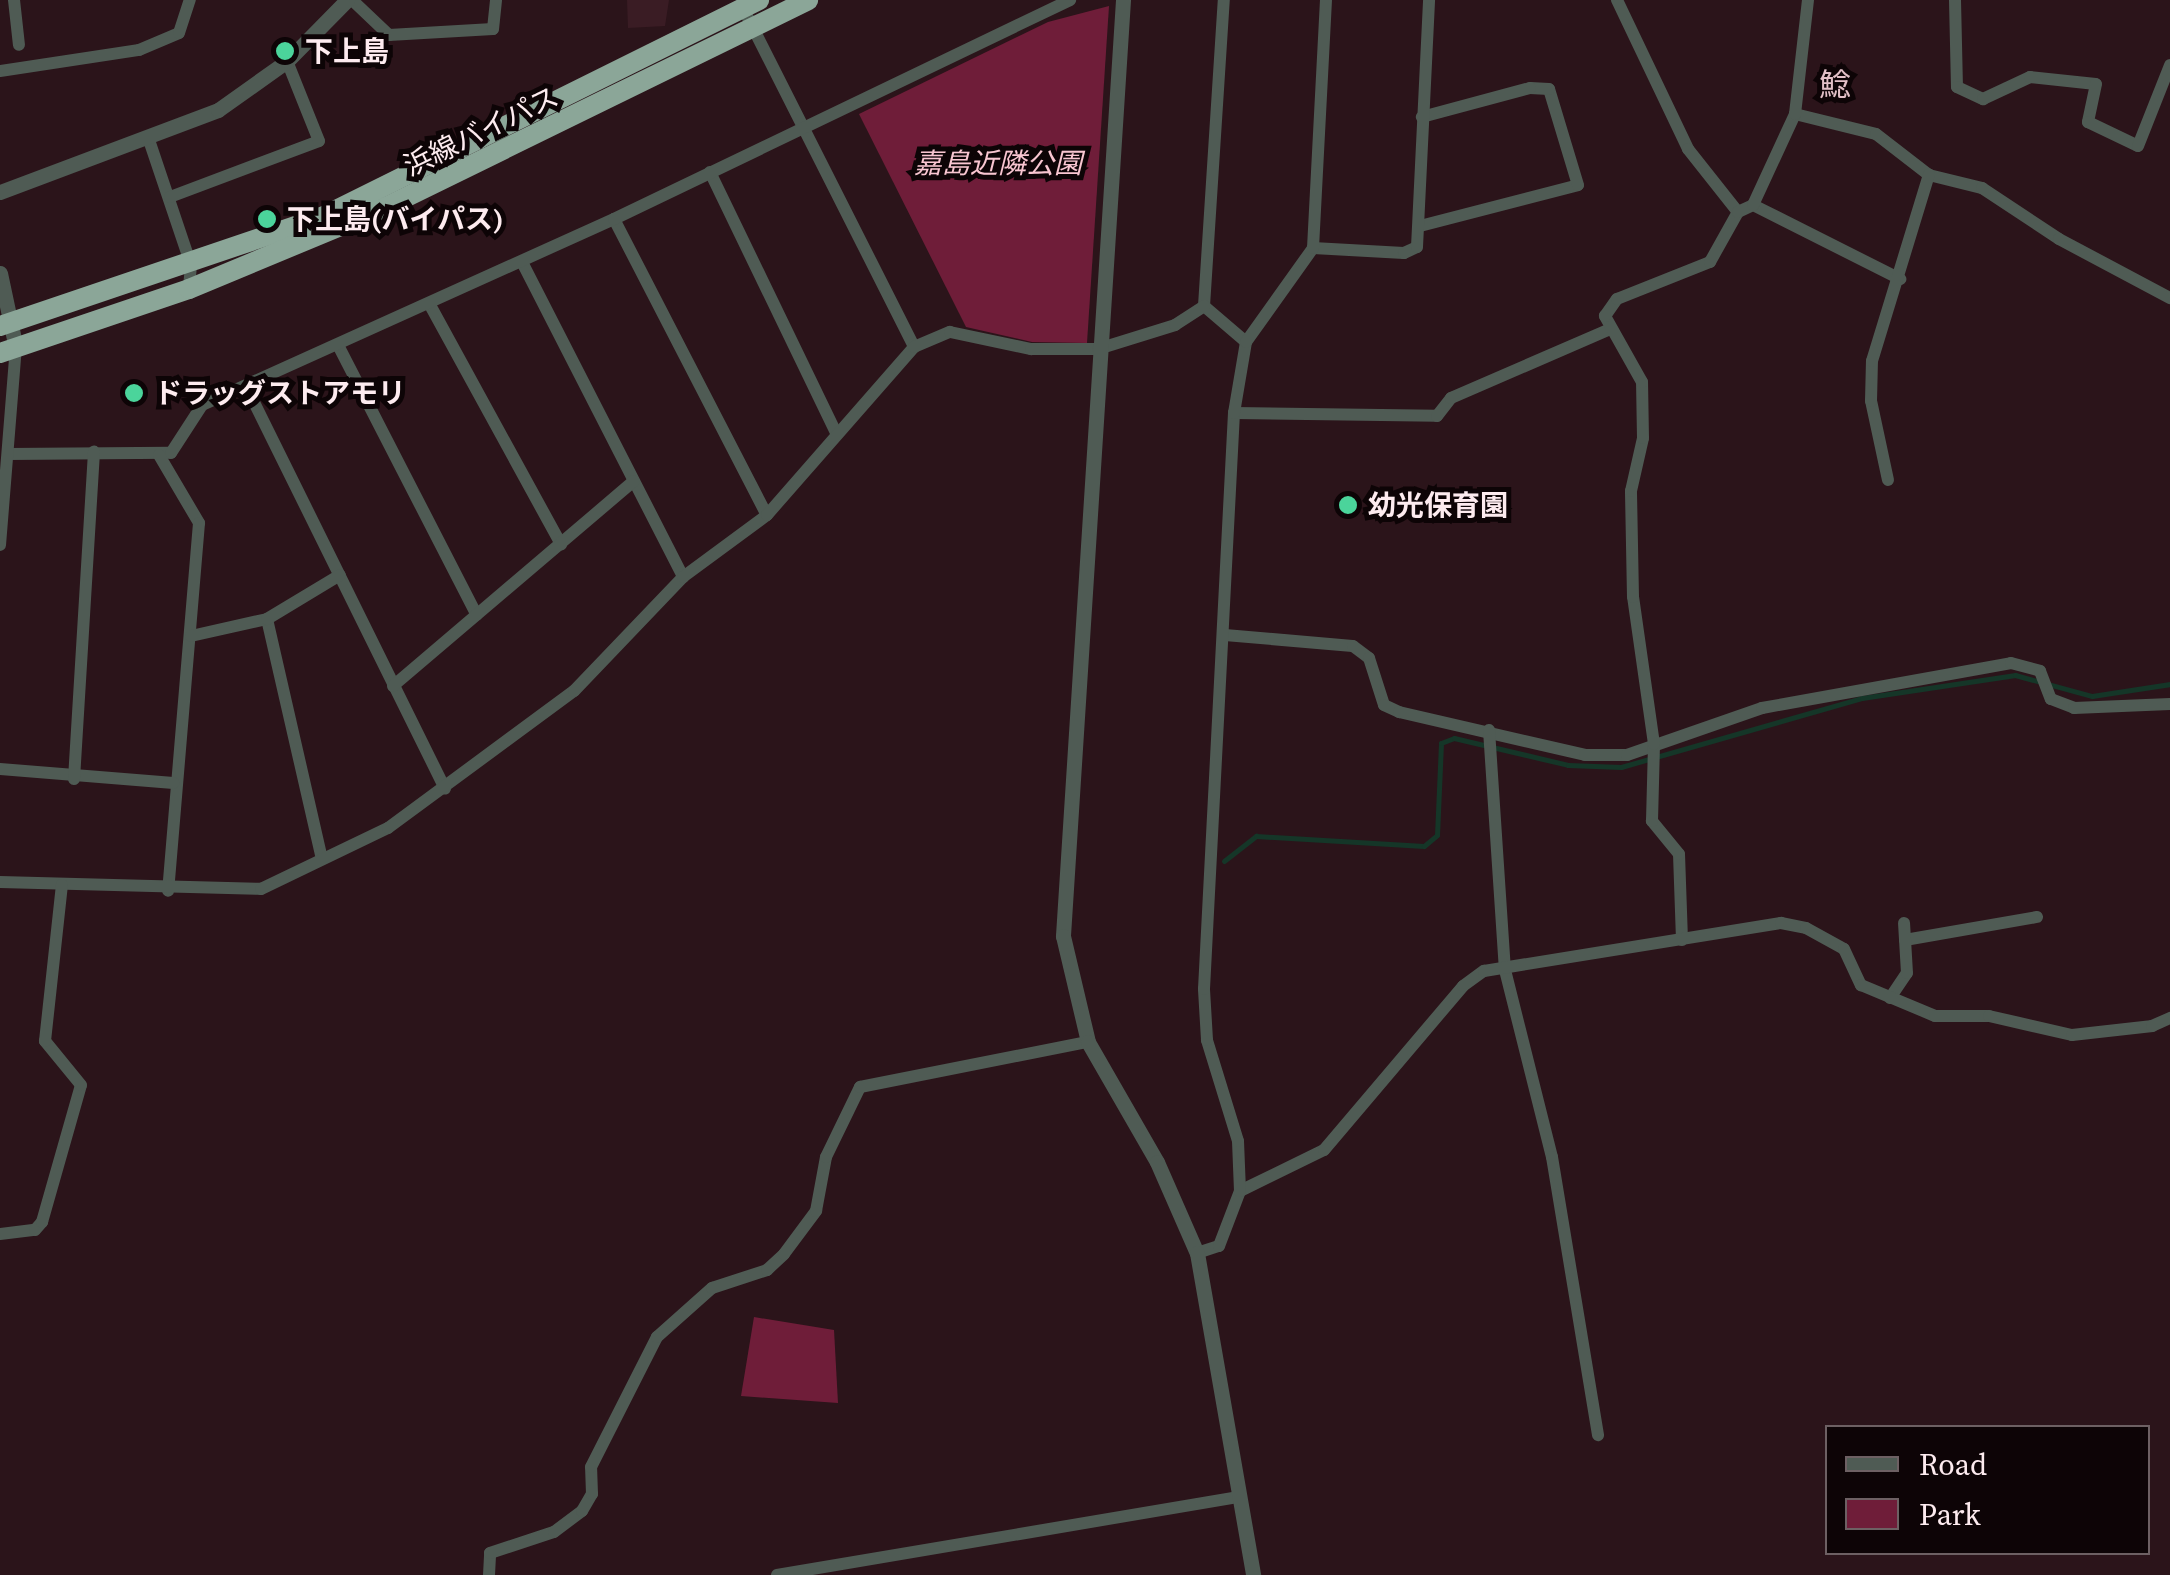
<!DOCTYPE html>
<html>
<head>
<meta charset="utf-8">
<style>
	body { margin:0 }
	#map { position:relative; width:2170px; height:1575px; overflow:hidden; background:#2b141a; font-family:"Source Serif 4","Noto Sans JP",serif }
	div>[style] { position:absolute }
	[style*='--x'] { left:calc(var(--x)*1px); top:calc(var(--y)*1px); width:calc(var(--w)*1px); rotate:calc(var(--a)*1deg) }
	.built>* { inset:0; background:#3a1c24 }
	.green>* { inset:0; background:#6f1d39 }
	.stream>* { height:5px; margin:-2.5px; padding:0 2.5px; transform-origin:2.5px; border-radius:2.5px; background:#153628 }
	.minor>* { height:12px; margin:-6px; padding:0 6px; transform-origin:6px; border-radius:6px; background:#4f5b54 }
	.tertiary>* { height:15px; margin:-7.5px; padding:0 7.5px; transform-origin:7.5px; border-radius:7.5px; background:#4f5b54 }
	.trunk>* { height:20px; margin:-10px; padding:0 10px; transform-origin:10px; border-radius:10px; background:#8ba698 }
	.dots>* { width:28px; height:28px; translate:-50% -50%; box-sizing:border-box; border:5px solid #0d0406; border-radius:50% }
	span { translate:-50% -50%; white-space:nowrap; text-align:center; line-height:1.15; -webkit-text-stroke:10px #0d0406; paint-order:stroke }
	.poi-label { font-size:28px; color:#fdebef; font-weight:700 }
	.left { translate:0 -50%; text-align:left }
	.street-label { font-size:28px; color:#fdebef }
	.park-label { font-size:28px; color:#f9c6d1; font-style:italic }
	.quarter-label { font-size:32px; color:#e2c0c7 }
	.legend { position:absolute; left:1825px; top:1425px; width:325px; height:130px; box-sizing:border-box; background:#0d0406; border:2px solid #6d6063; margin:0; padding:12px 18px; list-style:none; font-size:30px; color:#fdebef }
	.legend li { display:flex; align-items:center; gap:20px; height:50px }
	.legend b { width:50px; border:2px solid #6d6063 }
</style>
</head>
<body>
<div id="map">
	<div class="built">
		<div style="clip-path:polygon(627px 0,669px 0,665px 26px,628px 28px)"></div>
	</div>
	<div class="green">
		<div style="clip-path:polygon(1109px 6px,1087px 343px,1032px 342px,966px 327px,859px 114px,1048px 22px)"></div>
		<div style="clip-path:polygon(754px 1317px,834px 1330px,838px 1403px,741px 1396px)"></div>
	</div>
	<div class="stream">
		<div style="--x:1224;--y:861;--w:41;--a:-38"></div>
		<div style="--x:1256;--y:836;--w:168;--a:3.4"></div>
		<div style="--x:1424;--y:846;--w:17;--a:-40"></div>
		<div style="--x:1437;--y:835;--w:92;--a:-87.5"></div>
		<div style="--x:1441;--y:743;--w:14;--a:-21"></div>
		<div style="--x:1454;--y:738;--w:117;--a:13.3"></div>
		<div style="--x:1568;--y:765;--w:53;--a:2.2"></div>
		<div style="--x:1621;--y:767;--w:251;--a:-16"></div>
		<div style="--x:1862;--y:698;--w:155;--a:-8.5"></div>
		<div style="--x:2015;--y:675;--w:80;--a:15.3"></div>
		<div style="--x:2092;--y:696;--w:79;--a:-8.7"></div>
	</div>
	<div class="minor">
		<div style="--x:14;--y:0;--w:45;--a:83.7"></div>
		<div style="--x:352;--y:0;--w:51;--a:43.4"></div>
		<div style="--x:389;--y:35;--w:104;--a:-3.3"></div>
		<div style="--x:493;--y:29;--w:29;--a:-84"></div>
		<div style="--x:1617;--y:0;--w:165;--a:64.5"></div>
		<div style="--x:1688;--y:149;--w:80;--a:51.6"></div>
		<div style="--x:1955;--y:0;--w:87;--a:88.7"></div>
		<div style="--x:1957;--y:87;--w:29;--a:25"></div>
		<div style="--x:1983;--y:99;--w:52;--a:-25.1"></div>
		<div style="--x:2030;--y:77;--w:66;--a:6.1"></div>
		<div style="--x:2096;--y:84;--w:39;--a:102"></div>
		<div style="--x:2088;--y:122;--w:55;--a:25.6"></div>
		<div style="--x:2138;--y:146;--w:87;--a:-68.4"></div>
		<div style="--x:743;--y:8;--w:380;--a:63.2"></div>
		<div style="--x:0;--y:71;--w:141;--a:-8.6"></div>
		<div style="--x:139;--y:50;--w:43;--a:-23"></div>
		<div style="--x:179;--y:33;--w:35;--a:-72"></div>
		<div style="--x:1795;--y:114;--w:83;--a:13.9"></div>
		<div style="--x:1876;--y:134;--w:67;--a:37.7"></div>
		<div style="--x:1929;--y:175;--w:55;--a:13.8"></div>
		<div style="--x:1982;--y:188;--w:92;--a:33.5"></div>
		<div style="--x:2059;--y:239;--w:126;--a:28"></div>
		<div style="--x:149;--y:140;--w:132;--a:71.4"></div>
		<div style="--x:191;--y:265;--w:24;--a:95"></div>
		<div style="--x:710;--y:172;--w:288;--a:64.2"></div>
		<div style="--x:170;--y:197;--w:159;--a:-20.6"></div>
		<div style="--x:319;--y:141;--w:86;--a:-111.8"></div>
		<div style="--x:1753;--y:205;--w:165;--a:26.7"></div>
		<div style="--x:614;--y:219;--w:333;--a:62.7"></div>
		<div style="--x:1420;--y:226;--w:163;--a:-14.5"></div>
		<div style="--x:1578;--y:185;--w:100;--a:-106.8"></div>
		<div style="--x:1549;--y:89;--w:19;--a:-177"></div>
		<div style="--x:1530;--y:88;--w:112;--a:165"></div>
		<div style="--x:1313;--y:248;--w:91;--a:3.1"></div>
		<div style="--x:1404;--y:253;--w:14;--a:-25"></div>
		<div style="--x:1417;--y:247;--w:247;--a:-87.2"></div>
		<div style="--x:522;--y:262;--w:354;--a:62.9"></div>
		<div style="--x:430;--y:305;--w:273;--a:61.3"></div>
		<div style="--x:1204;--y:306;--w:307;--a:-86.3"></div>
		<div style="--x:1204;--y:306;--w:55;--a:40.6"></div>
		<div style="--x:339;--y:347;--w:301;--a:62.8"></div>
		<div style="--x:246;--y:386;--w:449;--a:63.7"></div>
		<div style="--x:1234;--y:413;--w:203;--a:0.8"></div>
		<div style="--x:1437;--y:416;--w:23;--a:-52"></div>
		<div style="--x:1451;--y:398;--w:171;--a:-23.4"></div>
		<div style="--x:8;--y:454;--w:163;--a:-0.4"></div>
		<div style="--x:171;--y:453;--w:57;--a:-57.1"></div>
		<div style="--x:202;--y:405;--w:452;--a:-24.3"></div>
		<div style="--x:614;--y:219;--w:506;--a:-25.65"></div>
		<div style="--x:159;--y:455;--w:79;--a:59.5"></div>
		<div style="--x:199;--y:523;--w:369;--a:94.8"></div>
		<div style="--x:1888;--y:480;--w:81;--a:-102.1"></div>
		<div style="--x:1871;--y:401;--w:40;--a:-88.6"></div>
		<div style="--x:1872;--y:361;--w:195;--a:-73"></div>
		<div style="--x:0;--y:545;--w:198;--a:-85.4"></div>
		<div style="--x:267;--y:619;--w:246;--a:77.1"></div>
		<div style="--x:1225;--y:635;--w:128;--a:4.9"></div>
		<div style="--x:1353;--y:646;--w:20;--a:37"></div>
		<div style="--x:1369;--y:658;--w:49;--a:72.3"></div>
		<div style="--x:1384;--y:705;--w:17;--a:25"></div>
		<div style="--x:1399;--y:712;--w:191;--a:13"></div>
		<div style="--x:1585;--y:755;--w:42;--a:0"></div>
		<div style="--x:1627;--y:755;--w:143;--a:-19.2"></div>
		<div style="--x:1762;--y:708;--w:253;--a:-10.2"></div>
		<div style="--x:2011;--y:663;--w:30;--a:15"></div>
		<div style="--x:2040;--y:671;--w:30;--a:69"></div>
		<div style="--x:2051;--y:699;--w:25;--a:21"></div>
		<div style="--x:2074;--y:708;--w:96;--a:-2.4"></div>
		<div style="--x:191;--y:636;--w:78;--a:-12.6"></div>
		<div style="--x:267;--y:619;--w:85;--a:-31.1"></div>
		<div style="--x:393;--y:686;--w:316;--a:-40.4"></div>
		<div style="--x:1489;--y:730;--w:241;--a:86.2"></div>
		<div style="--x:1505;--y:970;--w:193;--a:75.9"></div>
		<div style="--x:1552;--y:1157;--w:282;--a:80.6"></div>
		<div style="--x:0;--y:769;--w:174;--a:4.6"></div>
		<div style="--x:74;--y:779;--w:328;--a:-86.5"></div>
		<div style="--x:0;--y:882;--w:261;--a:1.5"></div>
		<div style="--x:261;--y:889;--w:141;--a:-25.7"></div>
		<div style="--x:388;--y:828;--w:231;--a:-36.4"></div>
		<div style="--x:574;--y:691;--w:158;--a:-46.3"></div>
		<div style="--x:683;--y:577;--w:104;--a:-36.4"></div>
		<div style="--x:767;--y:515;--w:223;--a:-48.8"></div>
		<div style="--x:914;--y:347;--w:39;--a:-23"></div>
		<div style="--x:950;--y:332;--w:83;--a:11.9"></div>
		<div style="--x:1031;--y:349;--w:67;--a:0"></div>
		<div style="--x:1098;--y:349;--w:81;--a:-17.3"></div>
		<div style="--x:1175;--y:325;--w:35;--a:-33"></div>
		<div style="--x:1682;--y:940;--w:86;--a:-92"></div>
		<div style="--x:1679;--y:854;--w:43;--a:-129.3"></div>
		<div style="--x:1652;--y:821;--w:77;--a:-88.5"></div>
		<div style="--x:1654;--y:744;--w:148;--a:-98.1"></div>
		<div style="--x:1633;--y:597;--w:106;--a:-91.1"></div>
		<div style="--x:1631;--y:491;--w:54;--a:-77.2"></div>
		<div style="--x:1643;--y:438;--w:56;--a:-91"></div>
		<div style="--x:1642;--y:382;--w:76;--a:-119.3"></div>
		<div style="--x:1605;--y:316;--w:21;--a:-55"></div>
		<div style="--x:1617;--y:299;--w:100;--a:-21.7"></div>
		<div style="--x:1710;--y:262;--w:57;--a:-60.8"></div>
		<div style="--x:1738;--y:212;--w:17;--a:-25"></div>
		<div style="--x:1753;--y:205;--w:100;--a:-65.2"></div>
		<div style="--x:1795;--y:114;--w:115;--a:-83.5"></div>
		<div style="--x:1905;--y:940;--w:134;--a:-9.9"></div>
		<div style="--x:1890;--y:998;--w:30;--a:-56"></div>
		<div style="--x:1907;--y:973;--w:50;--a:-93.4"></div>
		<div style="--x:1240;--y:1191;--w:93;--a:-26"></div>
		<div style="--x:1324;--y:1150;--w:215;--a:-49.7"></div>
		<div style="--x:1463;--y:986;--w:26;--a:-36"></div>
		<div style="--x:1484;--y:971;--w:301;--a:-9.2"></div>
		<div style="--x:1781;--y:923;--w:25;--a:11"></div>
		<div style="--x:1806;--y:928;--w:43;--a:28.9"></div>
		<div style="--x:1844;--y:949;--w:40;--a:65"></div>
		<div style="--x:1861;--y:985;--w:80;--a:22.7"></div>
		<div style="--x:1935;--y:1016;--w:54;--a:0"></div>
		<div style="--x:1989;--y:1016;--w:85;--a:12.9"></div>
		<div style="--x:2072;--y:1035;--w:81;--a:-6.4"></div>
		<div style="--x:2152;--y:1026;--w:20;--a:-24"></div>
		<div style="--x:0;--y:1234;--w:35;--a:-7"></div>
		<div style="--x:35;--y:1230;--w:11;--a:-49"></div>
		<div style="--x:42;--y:1222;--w:142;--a:-74.1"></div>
		<div style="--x:81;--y:1085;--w:57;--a:-129.3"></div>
		<div style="--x:45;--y:1041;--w:157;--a:-83.8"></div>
		<div style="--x:1197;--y:1253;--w:23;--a:-18"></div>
		<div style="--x:1219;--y:1246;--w:59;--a:-69.1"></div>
		<div style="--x:1240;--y:1191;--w:50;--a:-92.3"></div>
		<div style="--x:1238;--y:1141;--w:106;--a:-107.1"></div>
		<div style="--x:1207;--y:1040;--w:51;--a:-93.4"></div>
		<div style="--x:1204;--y:989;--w:577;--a:-87.02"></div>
		<div style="--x:1234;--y:413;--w:72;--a:-80.4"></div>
		<div style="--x:1246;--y:342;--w:115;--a:-54.5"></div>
		<div style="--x:1313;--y:248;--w:248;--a:-87"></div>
		<div style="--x:489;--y:1575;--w:22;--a:-87"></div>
		<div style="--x:490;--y:1553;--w:67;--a:-18.2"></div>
		<div style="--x:554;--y:1532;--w:35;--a:-37"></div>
		<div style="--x:582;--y:1511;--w:20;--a:-60"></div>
		<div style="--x:592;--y:1494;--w:27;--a:-92"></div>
		<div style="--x:591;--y:1467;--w:146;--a:-63.1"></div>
		<div style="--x:657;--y:1337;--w:74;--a:-41.7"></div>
		<div style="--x:712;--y:1288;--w:58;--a:-18.1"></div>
		<div style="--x:767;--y:1270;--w:23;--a:-43"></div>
		<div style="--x:784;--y:1254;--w:54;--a:-53.3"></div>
		<div style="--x:816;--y:1211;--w:55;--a:-79.5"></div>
		<div style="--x:826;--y:1157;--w:78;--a:-64.1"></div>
		<div style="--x:860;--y:1087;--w:232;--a:-11.2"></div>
		<div style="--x:777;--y:1575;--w:470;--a:-9.6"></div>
	</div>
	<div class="tertiary">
		<div style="--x:1123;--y:0;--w:938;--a:93.67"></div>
		<div style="--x:1063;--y:936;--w:109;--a:76.7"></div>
		<div style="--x:1088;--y:1042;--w:138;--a:60.1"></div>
		<div style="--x:1157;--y:1162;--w:99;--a:66.3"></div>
		<div style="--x:1197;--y:1253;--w:327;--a:80.1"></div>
		<div style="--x:0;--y:192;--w:233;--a:-20.6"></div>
		<div style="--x:218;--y:110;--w:85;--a:-35.4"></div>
		<div style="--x:287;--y:61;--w:86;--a:-45.5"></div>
		<div style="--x:0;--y:273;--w:77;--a:78"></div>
	</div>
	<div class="trunk">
		<div style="--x:0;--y:326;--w:340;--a:-18.7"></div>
		<div style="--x:322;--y:217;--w:488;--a:-26.4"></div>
		<div style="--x:0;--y:353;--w:200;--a:-18.7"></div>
		<div style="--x:189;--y:289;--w:213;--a:-22.6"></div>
		<div style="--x:386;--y:207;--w:470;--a:-26.1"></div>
	</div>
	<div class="dots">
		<div style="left:285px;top:51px;background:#4bd49b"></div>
		<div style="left:267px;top:219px;background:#4bd49b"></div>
		<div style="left:134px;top:393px;background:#4bd49b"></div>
		<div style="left:1348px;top:505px;background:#4bd49b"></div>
	</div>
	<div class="poi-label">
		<span class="left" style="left:305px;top:51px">下上島</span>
		<span class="left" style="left:287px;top:219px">下上島(バイパス)</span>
		<span class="left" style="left:154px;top:393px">ドラッグストアモリ</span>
		<span class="left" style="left:1368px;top:505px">幼光保育園</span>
	</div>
	<div class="street-label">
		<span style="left:481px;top:131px;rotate:-26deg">浜線バイパス</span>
	</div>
	<div class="park-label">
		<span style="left:998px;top:163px">嘉島近隣公園</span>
	</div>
	<div class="quarter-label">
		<span style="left:1835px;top:85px">鯰</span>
	</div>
	<ul class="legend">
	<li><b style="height:12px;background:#4f5b54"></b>Road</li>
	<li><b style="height:28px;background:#6f1d39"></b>Park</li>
	</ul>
</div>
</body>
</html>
